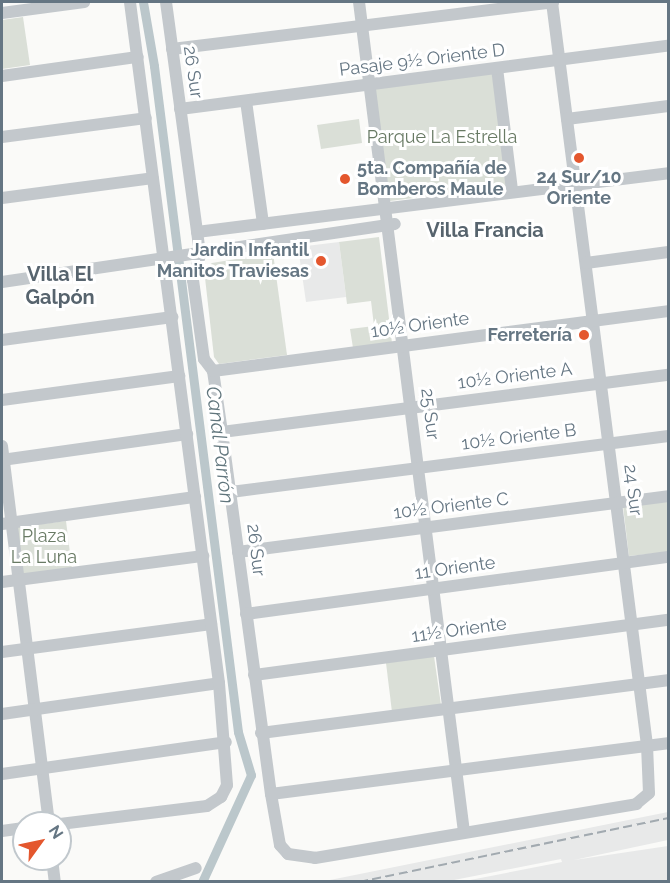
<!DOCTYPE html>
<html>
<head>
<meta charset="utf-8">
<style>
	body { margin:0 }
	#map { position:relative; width:670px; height:883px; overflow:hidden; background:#fafaf8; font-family:Raleway,sans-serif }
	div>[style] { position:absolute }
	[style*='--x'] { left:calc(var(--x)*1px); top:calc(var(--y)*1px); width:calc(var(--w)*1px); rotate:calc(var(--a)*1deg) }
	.built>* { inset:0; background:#e8e9e9 }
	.green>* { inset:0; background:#dadfd7 }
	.canal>* { height:9px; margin:-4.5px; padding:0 4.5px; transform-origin:4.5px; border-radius:4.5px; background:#bbc7cb }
	.minor>* { height:12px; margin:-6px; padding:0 6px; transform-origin:6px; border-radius:6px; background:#c3c8cc }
	.rail>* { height:2px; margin-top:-1px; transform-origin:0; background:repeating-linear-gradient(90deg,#a2aab0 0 9px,transparent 0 13.5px) }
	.dots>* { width:16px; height:16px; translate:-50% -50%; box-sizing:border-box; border:3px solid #fff; border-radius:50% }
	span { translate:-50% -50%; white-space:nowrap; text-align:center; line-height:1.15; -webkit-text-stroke:6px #fff; paint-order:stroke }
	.street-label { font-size:18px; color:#657683 }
	.park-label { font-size:18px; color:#687a64 }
	.poi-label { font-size:18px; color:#657683; font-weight:700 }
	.left { translate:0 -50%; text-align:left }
	.right { translate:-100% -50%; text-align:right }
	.neighbourhood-label { font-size:20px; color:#57646e; font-weight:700 }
	.water-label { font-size:20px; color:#60757c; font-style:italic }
	.frame { position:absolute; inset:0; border:3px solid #657683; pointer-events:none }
	.north { position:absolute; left:12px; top:811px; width:60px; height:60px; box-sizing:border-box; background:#fff; border:2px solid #c1c8cd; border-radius:50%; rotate:57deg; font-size:16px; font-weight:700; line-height:24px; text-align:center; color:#657683 }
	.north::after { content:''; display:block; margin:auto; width:21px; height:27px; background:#e4572e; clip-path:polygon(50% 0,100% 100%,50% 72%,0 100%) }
</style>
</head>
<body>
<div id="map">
	<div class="built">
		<div style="clip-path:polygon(339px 242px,346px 297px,306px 302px,298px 247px)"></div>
		<div style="clip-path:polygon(668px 812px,668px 840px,574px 860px,668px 846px,668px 881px,465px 881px,562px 862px,561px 859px,449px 881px,325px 881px)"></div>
	</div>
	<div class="green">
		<div style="clip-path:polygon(23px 17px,30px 65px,2px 69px,2px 20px)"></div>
		<div style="clip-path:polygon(492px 72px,509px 186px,390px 201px,373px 87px)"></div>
		<div style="clip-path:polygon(359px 119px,362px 143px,321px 149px,317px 125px)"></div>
		<div style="clip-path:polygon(379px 237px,392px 343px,353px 348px,350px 329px,374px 326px,371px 301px,347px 304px,339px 242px)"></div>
		<div style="clip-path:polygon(273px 253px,287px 355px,219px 364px,214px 357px,204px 269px,212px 263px)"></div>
		<div style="clip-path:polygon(668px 501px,668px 552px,629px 556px,623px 506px)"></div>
		<div style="clip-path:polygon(66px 521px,72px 569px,23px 574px,17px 527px)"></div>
		<div style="clip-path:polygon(434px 656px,441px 705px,392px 712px,386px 663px)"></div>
	</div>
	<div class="canal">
		<div style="--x:143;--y:2;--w:65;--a:80.2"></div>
		<div style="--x:154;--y:66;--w:671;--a:82.81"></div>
		<div style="--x:238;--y:732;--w:45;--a:73.2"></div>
		<div style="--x:251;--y:775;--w:118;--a:114.6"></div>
	</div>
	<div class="minor">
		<div style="--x:166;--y:2;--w:255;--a:82.3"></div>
		<div style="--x:200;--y:255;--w:26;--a:106"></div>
		<div style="--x:193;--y:280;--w:80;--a:82.1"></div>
		<div style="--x:204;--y:359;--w:15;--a:53"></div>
		<div style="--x:213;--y:371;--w:62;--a:81.6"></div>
		<div style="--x:222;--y:432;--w:365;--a:82.3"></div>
		<div style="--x:271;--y:794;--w:52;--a:80"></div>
		<div style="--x:280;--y:845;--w:12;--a:48"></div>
		<div style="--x:288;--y:854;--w:27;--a:8"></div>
		<div style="--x:315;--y:858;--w:326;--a:-9.5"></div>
		<div style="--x:636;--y:804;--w:17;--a:-40"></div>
		<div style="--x:649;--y:793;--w:48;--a:-92.4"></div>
		<div style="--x:647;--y:745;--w:749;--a:-97.29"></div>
		<div style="--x:359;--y:2;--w:837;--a:82.79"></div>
		<div style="--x:2;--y:13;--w:83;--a:-7.6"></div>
		<div style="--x:172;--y:49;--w:384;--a:-7"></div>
		<div style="--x:497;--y:68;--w:124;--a:83"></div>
		<div style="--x:2;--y:76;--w:137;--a:-8"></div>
		<div style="--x:246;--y:101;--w:124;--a:82.1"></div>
		<div style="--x:180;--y:109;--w:492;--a:-7.4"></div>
		<div style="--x:567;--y:119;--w:102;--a:-7.3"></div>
		<div style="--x:2;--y:137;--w:145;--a:-7.5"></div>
		<div style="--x:2;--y:198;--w:152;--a:-7.5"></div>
		<div style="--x:197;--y:232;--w:475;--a:-7.1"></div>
		<div style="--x:586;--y:263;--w:83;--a:-7.6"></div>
		<div style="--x:2;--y:282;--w:397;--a:-8.4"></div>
		<div style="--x:2;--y:340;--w:172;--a:-7.7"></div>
		<div style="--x:213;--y:371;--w:459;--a:-7.5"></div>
		<div style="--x:2;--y:400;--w:179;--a:-7.7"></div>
		<div style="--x:222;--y:432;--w:450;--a:-7.3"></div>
		<div style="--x:2;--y:446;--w:380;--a:82.9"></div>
		<div style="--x:2;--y:460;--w:187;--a:-8"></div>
		<div style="--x:231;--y:492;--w:441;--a:-7.3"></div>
		<div style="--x:2;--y:524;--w:195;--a:-8"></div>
		<div style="--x:238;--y:552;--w:434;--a:-7.4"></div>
		<div style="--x:2;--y:582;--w:203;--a:-7.4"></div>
		<div style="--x:246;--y:614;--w:426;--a:-7.7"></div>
		<div style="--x:2;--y:652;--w:211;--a:-7.6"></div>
		<div style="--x:254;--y:675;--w:418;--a:-7.6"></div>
		<div style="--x:2;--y:714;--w:219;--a:-8.1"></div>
		<div style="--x:261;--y:733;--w:410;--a:-7.4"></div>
		<div style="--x:2;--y:774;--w:226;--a:-8.1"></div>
		<div style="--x:271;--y:794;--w:400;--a:-7.3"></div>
		<div style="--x:60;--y:824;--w:148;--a:-7"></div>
		<div style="--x:207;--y:806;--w:17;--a:-33"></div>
		<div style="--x:221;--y:797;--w:13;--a:-63"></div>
		<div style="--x:227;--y:785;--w:102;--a:-94.5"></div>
		<div style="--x:219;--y:683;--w:687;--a:-97.45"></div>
		<div style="--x:2;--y:831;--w:22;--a:-8"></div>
		<div style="--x:52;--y:859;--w:23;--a:83"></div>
		<div style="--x:156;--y:882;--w:42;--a:-19.3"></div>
	</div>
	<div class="rail">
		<div style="--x:359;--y:882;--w:316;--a:-11.7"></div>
	</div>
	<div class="dots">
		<div style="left:579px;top:158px;background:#e4572e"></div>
		<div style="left:345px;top:179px;background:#e4572e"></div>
		<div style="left:321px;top:261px;background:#e4572e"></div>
		<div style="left:584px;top:335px;background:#e4572e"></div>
	</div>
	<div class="street-label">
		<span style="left:422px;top:60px;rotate:-7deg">Pasaje 9½ Oriente D</span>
		<span style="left:193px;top:72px;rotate:82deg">26 Sur</span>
		<span style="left:420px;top:325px;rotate:-8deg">10½ Oriente</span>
		<span style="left:515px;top:376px;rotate:-7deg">10½ Oriente A</span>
		<span style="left:430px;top:414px;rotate:83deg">25 Sur</span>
		<span style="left:519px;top:437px;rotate:-7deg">10½ Oriente B</span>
		<span style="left:633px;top:490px;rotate:83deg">24 Sur</span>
		<span style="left:451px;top:506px;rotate:-7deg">10½ Oriente C</span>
		<span style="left:256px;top:550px;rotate:83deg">26 Sur</span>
		<span style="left:455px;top:568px;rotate:-8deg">11 Oriente</span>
		<span style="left:459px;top:630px;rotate:-8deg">11½ Oriente</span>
	</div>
	<div class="park-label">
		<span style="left:442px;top:137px">Parque La Estrella</span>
		<span style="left:44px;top:547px">Plaza<br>La Luna</span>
	</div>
	<div class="poi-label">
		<span class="left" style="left:357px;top:179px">5ta. Compañía de<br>Bomberos Maule</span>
		<span style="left:579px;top:188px">24 Sur/10<br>Oriente</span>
		<span class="right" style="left:309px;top:261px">Jardin Infantil<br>Manitos Traviesas</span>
		<span class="right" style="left:572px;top:335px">Ferretería</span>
	</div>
	<div class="neighbourhood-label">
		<span style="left:485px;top:230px">Villa Francia</span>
		<span style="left:60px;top:286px">Villa El<br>Galpón</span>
	</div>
	<div class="water-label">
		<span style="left:220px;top:445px;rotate:83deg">Canal Parrón</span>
	</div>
	<div class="frame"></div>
	<div class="north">N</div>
</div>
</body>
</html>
